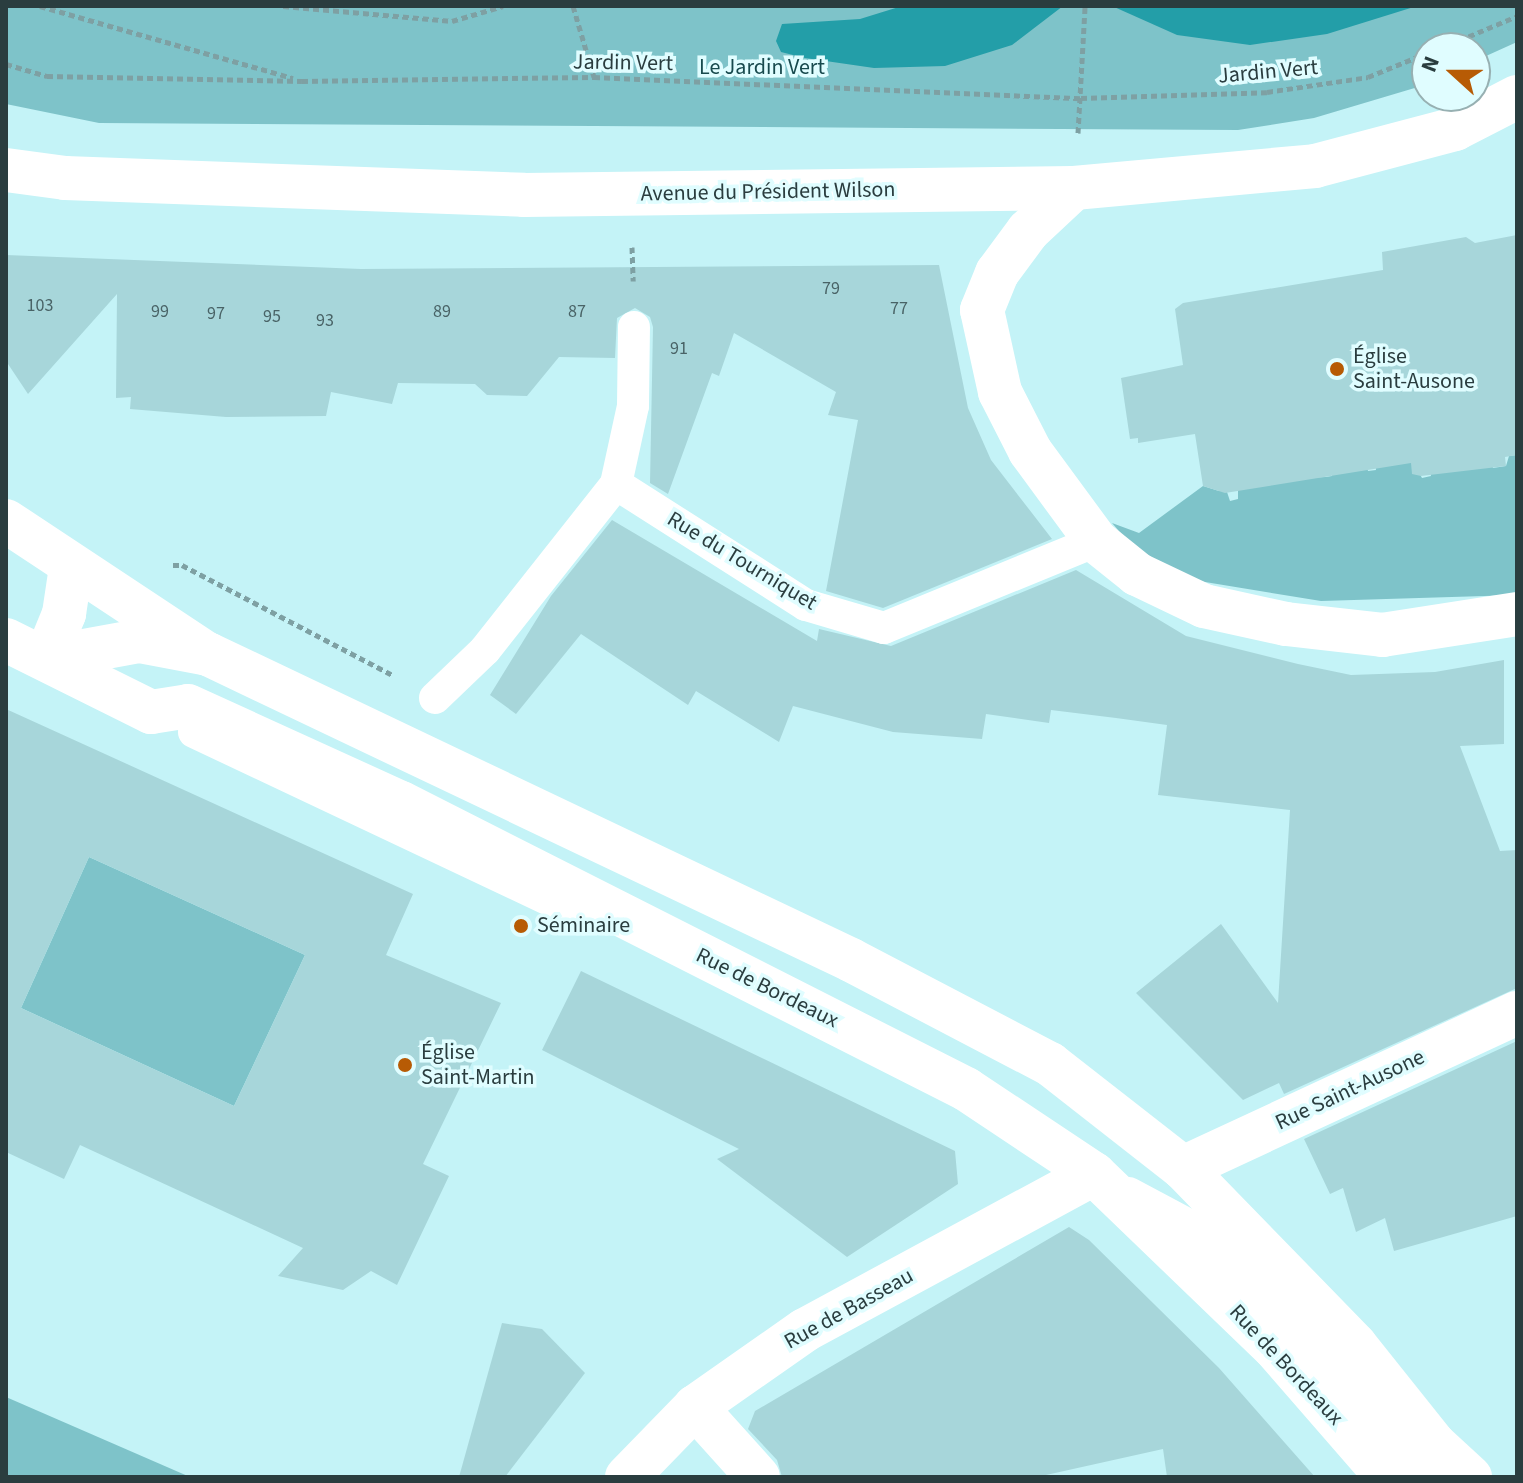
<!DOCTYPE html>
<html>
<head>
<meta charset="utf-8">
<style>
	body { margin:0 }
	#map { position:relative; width:1523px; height:1483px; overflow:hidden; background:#c4f3f7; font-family:"Source Sans 3",sans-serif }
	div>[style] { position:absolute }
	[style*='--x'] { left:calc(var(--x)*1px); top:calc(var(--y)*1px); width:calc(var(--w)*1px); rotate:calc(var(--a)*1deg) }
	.green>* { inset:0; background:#7ec3c9 }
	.water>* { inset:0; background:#239ea8 }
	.building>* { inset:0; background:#a7d6da }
	.path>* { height:5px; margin-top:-2.5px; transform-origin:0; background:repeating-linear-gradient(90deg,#7ea0a3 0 6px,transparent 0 10px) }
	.service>* { height:32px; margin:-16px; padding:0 16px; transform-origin:16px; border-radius:16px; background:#fff }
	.minor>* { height:44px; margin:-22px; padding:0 22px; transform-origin:22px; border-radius:22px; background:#fff }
	.tertiary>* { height:44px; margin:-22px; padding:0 22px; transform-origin:22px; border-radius:22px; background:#fff }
	.secondary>* { height:44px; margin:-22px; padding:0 22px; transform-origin:22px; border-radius:22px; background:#fff }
	.dots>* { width:22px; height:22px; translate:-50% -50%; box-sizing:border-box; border:4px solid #e0fdff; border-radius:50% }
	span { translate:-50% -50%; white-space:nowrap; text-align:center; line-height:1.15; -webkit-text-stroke:7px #e0fdff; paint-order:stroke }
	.number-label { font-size:18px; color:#496366 }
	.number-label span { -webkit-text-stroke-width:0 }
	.street-label { font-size:22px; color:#2a3d3f }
	.park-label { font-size:22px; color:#184a4e }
	.poi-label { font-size:22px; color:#2a3d3f }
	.left { translate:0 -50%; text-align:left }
	.frame { position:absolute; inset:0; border:8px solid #2a3d3f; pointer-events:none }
	.north { position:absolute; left:1411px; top:32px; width:80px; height:80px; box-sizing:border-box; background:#e0fdff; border:2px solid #97b0b2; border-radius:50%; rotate:291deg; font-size:22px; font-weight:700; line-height:32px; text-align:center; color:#2a3d3f }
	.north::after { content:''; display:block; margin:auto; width:28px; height:36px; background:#b75b05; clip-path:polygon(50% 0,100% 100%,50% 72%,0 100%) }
</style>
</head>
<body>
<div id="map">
	<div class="green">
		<div style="clip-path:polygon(6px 6px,1517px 6px,1517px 42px,1475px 61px,1475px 48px,1427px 48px,1427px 83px,1418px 87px,1314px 118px,1238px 130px,99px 123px,6px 104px)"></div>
		<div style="clip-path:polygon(1517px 455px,1517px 595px,1321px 601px,1199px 581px,1144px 560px,1112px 523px,1139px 533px,1203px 486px,1219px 491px,1224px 483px,1230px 501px,1238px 499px,1238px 481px,1326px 477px,1332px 476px,1332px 468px,1366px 463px,1368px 471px,1376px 470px,1375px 462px,1410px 456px,1422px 478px,1431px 476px,1430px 471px,1491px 462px,1493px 468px,1506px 466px,1509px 456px)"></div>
		<div style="clip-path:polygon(89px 857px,305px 955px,234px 1106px,21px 1008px)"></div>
		<div style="clip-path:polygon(6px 1397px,190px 1477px,6px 1477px)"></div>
	</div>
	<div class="water">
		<div style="clip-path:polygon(902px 6px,1063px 6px,1012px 45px,945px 66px,874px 68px,805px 58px,781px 52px,776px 41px,782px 24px,860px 19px)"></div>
		<div style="clip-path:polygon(1112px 6px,1417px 6px,1327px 34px,1250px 45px,1177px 35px)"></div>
	</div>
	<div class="building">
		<div style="clip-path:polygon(1517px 235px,1517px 455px,1505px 457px,1506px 466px,1421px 476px,1412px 474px,1411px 463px,1225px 493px,1203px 486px,1195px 434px,1138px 443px,1138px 438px,1130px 439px,1121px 378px,1183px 365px,1175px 309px,1183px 303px,1383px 270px,1382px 252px,1466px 237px,1475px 243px)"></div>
		<div style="clip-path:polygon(6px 255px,361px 269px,939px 265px,968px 408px,991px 460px,1052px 539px,883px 608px,826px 591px,858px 420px,828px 415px,836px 392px,734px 333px,719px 376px,712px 373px,668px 494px,650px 483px,653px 327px,650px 317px,635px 308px,617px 318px,615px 358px,559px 357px,527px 396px,487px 395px,475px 384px,398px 383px,392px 404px,331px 392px,326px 416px,226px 417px,130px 409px,131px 397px,116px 398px,117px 294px,28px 394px,6px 361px)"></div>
		<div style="clip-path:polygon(612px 520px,817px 641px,819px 629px,891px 646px,1076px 570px,1186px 636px,1298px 664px,1351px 675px,1435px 672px,1504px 660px,1504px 744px,1460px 746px,1500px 851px,1517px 850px,1517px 988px,1284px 1094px,1279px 1083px,1243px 1100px,1136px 993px,1221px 924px,1278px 1003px,1290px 810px,1158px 795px,1167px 725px,1116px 718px,1051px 710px,1049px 723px,986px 714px,982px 739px,893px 732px,793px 706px,779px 742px,696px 691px,688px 705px,581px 634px,516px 714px,490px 695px,551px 596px)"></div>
		<div style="clip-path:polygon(evenodd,6px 709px,413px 894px,386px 955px,501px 1003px,423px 1164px,449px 1176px,397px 1285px,371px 1271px,343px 1290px,278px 1276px,303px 1248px,80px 1145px,64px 1179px,6px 1152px,6px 709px,89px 857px,305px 955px,234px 1106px,21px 1008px,89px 857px)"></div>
		<div style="clip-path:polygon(581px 971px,955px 1151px,958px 1184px,847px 1257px,717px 1159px,739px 1149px,542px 1050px)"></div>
		<div style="clip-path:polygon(1517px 1041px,1517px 1216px,1394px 1251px,1385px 1218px,1356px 1232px,1343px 1188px,1330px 1194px,1304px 1139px)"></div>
		<div style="clip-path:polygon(1069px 1227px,1089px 1240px,1219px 1368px,1315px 1477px,1167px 1477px,1163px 1449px,1037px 1477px,782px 1477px,777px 1460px,748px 1429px,755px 1411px)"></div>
		<div style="clip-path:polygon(502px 1323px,542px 1329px,585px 1373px,505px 1477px,459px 1477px)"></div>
	</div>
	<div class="path">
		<div style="--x:40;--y:6;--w:263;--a:15.9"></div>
		<div style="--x:283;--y:6;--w:170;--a:5.1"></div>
		<div style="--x:452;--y:21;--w:53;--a:-16.4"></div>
		<div style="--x:573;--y:6;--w:74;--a:73.5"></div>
		<div style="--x:1441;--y:48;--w:82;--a:-22.8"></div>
		<div style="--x:6;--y:64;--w:43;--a:16.3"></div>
		<div style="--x:47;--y:76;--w:255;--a:1.1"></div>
		<div style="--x:302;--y:81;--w:292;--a:-0.8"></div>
		<div style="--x:594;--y:77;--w:487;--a:2.5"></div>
		<div style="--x:1081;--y:98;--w:186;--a:-1.8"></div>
		<div style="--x:1267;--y:92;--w:102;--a:-8.4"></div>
		<div style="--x:1368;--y:77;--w:64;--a:-22.1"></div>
		<div style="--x:1078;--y:133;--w:127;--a:-86.8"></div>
		<div style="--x:632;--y:247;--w:34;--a:88"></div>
		<div style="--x:173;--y:565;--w:9;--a:0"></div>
		<div style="--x:182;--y:565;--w:237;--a:27.6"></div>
	</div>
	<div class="service">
		<div style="--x:616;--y:484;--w:80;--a:-77.7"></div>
		<div style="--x:633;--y:406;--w:79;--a:-89.3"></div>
		<div style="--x:435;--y:698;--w:69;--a:-43.8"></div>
		<div style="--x:485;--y:650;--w:211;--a:-51.7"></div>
		<div style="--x:616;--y:484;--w:225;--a:32.5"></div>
		<div style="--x:806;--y:605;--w:81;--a:16.4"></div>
		<div style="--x:884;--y:628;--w:229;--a:-22.3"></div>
		<div style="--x:194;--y:732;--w:433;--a:25.3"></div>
		<div style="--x:1129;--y:1193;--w:83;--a:28.1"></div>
		<div style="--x:1202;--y:1232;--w:155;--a:45.8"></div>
		<div style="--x:1310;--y:1343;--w:175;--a:49.9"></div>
	</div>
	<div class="minor">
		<div style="--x:1074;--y:188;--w:63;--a:136.9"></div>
		<div style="--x:1028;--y:231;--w:52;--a:126.4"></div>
		<div style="--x:997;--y:273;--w:40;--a:112"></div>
		<div style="--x:982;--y:310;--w:84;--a:77.6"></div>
		<div style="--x:1000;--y:392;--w:66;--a:63"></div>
		<div style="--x:1030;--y:451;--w:112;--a:53.7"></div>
		<div style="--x:1096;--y:541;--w:53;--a:38.8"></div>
		<div style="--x:1137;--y:574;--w:74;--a:25.5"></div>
		<div style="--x:1204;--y:606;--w:84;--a:12.4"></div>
		<div style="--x:1286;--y:624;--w:97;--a:6.5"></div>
		<div style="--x:1382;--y:635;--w:137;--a:-8.8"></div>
		<div style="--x:1183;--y:1168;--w:368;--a:-24.9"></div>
		<div style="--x:695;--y:1407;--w:94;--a:48"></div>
	</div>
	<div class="tertiary">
		<div style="--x:6;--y:170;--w:60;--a:7.7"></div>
		<div style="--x:65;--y:178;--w:459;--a:2.1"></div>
		<div style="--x:524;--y:195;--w:550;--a:-0.73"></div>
		<div style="--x:1074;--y:188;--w:242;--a:-5.2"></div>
		<div style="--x:1315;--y:166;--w:145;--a:-14.8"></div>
		<div style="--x:1455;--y:129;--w:70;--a:-27.3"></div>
		<div style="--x:6;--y:521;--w:241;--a:33.5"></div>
		<div style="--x:46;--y:658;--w:48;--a:-67.8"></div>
		<div style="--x:64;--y:614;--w:48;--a:-81.5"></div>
		<div style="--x:627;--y:1477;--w:98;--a:-45.8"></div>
		<div style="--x:695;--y:1407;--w:134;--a:-35"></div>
		<div style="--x:805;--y:1330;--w:328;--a:-28.4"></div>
	</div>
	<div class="secondary">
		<div style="--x:6;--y:640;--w:162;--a:26.4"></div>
		<div style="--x:151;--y:712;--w:37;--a:-9"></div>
		<div style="--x:188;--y:706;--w:234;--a:24.5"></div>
		<div style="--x:401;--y:803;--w:633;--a:26.85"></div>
		<div style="--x:966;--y:1089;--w:154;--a:33.6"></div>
		<div style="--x:1094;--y:1174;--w:250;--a:43.9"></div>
		<div style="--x:1274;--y:1347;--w:172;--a:49"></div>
		<div style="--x:46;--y:658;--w:95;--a:-10.4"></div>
		<div style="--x:139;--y:641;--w:70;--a:10.7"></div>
		<div style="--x:208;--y:654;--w:712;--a:25.45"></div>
		<div style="--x:851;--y:960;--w:225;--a:27.6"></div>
		<div style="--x:1050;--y:1064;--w:169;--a:38"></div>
		<div style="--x:1183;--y:1168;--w:247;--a:45.8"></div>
		<div style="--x:1355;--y:1345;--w:127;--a:51.4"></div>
		<div style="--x:1434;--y:1444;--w:49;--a:42.5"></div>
	</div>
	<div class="dots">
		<div style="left:1337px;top:369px;background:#b75b05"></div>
		<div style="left:521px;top:926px;background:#b75b05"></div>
		<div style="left:405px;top:1065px;background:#b75b05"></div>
	</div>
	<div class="number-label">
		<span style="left:831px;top:289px">79</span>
		<span style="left:40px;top:306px">103</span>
		<span style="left:899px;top:309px">77</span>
		<span style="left:160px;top:312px">99</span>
		<span style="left:442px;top:312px">89</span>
		<span style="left:577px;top:312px">87</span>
		<span style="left:216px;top:314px">97</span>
		<span style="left:272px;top:317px">95</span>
		<span style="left:325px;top:321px">93</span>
		<span style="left:679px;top:349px">91</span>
	</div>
	<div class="street-label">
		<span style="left:623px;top:63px;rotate:1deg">Jardin Vert</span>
		<span style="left:1268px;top:72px;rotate:-5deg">Jardin Vert</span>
		<span style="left:768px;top:192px;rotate:-1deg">Avenue du Président Wilson</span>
		<span style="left:742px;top:561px;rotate:31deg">Rue du Tourniquet</span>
		<span style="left:767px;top:988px;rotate:26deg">Rue de Bordeaux</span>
		<span style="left:1350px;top:1090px;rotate:-25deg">Rue Saint-Ausone</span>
		<span style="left:849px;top:1309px;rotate:-29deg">Rue de Basseau</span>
		<span style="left:1286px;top:1365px;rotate:47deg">Rue de Bordeaux</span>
	</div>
	<div class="park-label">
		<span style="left:762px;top:68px">Le Jardin Vert</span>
	</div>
	<div class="poi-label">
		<span class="left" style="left:1353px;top:369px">Église<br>Saint-Ausone</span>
		<span class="left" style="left:537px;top:926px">Séminaire</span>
		<span class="left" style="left:421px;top:1065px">Église<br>Saint-Martin</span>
	</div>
	<div class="frame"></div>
	<div class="north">N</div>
</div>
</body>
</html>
